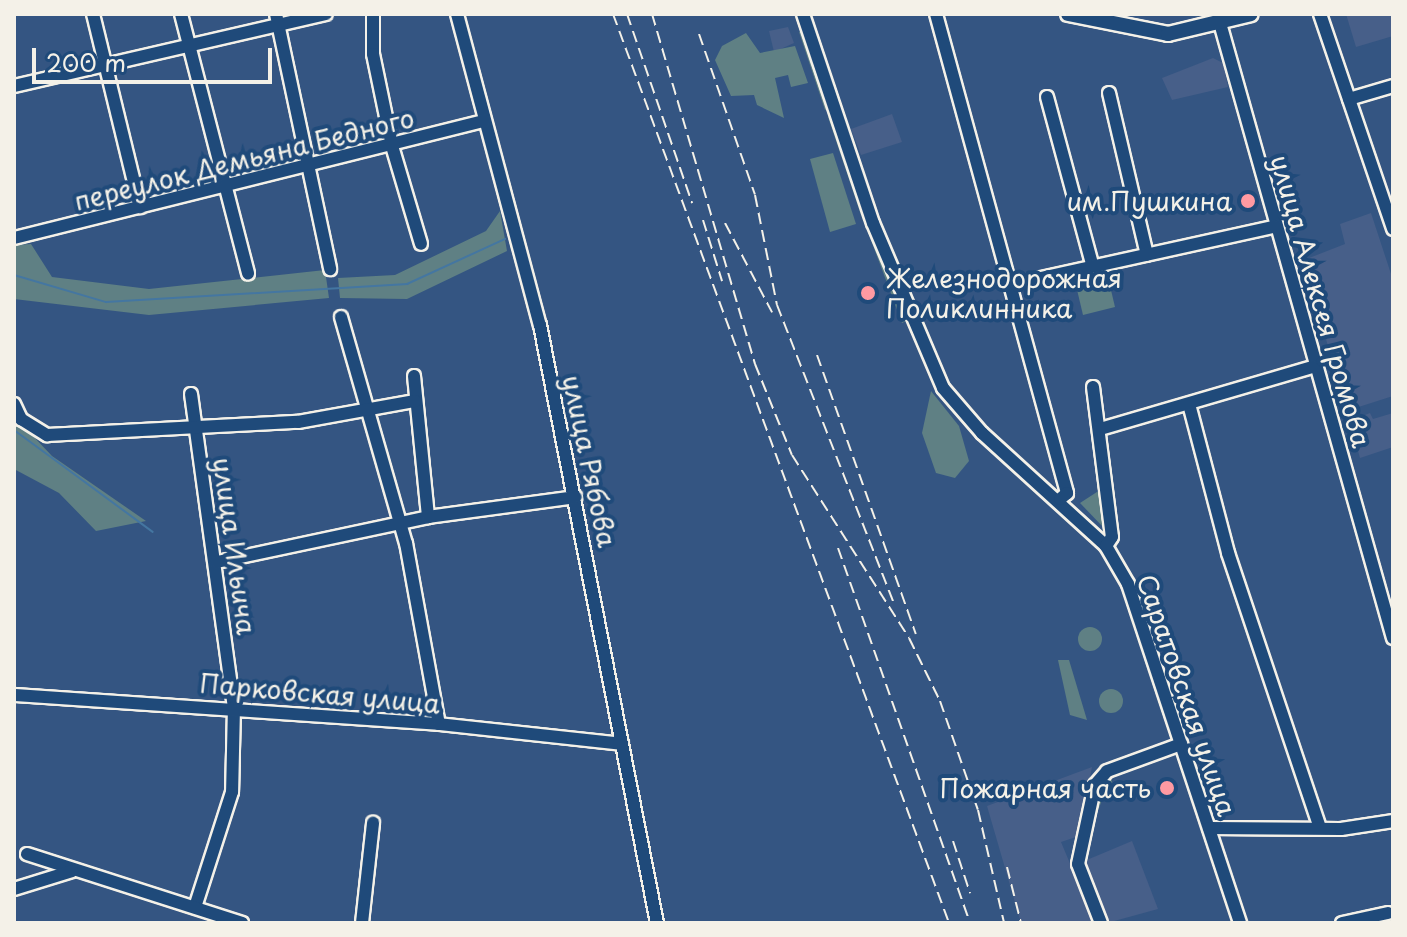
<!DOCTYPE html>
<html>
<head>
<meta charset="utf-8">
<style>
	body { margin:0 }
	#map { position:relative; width:1407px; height:937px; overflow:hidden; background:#345582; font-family:"Playpen Sans",sans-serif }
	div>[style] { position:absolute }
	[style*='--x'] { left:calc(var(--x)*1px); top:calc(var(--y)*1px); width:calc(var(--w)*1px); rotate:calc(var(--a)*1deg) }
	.built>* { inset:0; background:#475f89 }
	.green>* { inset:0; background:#5f8084 }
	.round { border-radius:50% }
	.stream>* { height:2px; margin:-1px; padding:0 1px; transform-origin:1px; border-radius:1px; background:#4476a1 }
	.roads { filter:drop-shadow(2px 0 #f4f1e8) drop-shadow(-2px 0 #f4f1e8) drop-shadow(0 2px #f4f1e8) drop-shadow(0 -2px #f4f1e8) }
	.minor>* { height:12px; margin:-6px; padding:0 6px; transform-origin:6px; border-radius:6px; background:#1f4a7a }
	.major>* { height:14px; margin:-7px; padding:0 7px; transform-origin:7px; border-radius:7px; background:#1f4a7a }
	.rail>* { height:2px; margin-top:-1px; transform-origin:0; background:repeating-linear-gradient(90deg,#f4f1e8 0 12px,transparent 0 18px) }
	.dots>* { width:22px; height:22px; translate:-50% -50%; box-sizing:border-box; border:4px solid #1f4a7a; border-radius:50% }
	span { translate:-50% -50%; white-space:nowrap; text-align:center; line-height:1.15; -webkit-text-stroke:8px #1f4a7a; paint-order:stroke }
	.street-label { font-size:26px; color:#f4f1e8 }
	.poi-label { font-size:26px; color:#f4f1e8 }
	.right { translate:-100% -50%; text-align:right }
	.left { translate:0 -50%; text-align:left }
	.frame { position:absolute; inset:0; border:16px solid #f4f1e8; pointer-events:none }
	.scale { position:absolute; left:32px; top:48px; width:240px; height:36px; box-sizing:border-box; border:4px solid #f4f1e8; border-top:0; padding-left:10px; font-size:24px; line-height:28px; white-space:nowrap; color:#f4f1e8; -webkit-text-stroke:6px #1f4a7a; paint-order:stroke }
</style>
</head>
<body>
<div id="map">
	<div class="built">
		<div style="clip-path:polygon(1346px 14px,1393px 14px,1393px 36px,1356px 47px)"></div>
		<div style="clip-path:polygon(788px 27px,794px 43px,774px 52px,769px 31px)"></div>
		<div style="clip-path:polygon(1213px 58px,1223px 63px,1228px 87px,1172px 100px,1162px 78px)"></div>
		<div style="clip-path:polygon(892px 114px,902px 142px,861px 155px,851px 129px)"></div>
		<div style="clip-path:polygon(1371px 213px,1393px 280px,1393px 396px,1346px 411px,1304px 260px,1345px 244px,1340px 224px)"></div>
		<div style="clip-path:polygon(1370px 413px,1373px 419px,1393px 413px,1393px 447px,1360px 458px,1350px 421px)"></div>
		<div style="clip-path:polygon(1092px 767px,1079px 836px,1061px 842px,1095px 923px,1021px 923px,987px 806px)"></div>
		<div style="clip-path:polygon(1132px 841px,1158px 909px,1107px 923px,1082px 862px)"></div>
	</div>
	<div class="green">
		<div style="clip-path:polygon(803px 31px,830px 108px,825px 110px,799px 32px)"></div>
		<div style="clip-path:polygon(746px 33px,760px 53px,795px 46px,808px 83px,791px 87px,788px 75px,775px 78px,784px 118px,757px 105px,754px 95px,731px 96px,715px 60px,722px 46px)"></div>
		<div style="clip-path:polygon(833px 115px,868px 220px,863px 221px,828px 117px)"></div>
		<div style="clip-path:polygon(833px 153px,856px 224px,830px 232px,810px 159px)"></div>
		<div style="clip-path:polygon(500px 211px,507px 251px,407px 299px,340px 298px,338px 278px,395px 275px,486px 231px)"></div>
		<div style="clip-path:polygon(873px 230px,906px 321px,902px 323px,868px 232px)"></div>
		<div style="clip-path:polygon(31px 244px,52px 277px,149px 289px,325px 270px,329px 298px,149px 315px,14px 299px,14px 245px)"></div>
		<div style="clip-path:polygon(1106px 269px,1115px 307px,1083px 315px,1074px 277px)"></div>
		<div style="clip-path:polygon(931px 391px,959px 426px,969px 461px,955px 478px,936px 473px,922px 433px)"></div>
		<div style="clip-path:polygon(14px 416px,52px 456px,146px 521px,96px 531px,59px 493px,14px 469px)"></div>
		<div style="clip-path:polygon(1100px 490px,1109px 526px,1104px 528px,1080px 503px)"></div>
		<div class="round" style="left:1078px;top:627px;width:24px;height:24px"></div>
		<div style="clip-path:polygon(1058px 660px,1069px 660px,1087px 720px,1070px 715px)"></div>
		<div class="round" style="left:1099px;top:689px;width:24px;height:24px"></div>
		<div style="clip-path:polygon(1110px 775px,1116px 795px,1102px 800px,1094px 821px,1091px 809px)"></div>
	</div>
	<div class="stream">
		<div style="--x:14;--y:275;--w:96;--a:16.4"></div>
		<div style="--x:106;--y:302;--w:302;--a:-3.4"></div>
		<div style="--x:407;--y:284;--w:108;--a:-24.7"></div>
		<div style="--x:14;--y:430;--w:172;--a:36.3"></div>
	</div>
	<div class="roads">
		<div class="minor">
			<div style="--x:93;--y:14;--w:199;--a:76.3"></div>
			<div style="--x:181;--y:14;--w:268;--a:75.5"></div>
			<div style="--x:276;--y:14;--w:261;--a:78"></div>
			<div style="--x:373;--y:14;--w:40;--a:90"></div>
			<div style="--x:373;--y:54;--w:94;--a:78.3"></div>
			<div style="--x:392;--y:146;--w:102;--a:73.5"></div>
			<div style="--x:457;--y:14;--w:322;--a:75.1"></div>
			<div style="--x:540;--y:325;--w:609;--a:78.93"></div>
			<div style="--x:803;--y:14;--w:220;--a:71.5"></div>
			<div style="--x:873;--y:223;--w:179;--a:67"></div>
			<div style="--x:943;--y:388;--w:60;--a:49.1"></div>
			<div style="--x:982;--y:433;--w:168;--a:42.3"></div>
			<div style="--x:1106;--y:546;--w:44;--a:59.9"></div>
			<div style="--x:1128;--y:584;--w:357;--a:71.7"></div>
			<div style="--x:936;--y:14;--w:497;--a:74.7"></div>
			<div style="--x:1067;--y:493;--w:9;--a:139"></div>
			<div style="--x:1320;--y:14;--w:227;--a:71.2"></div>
			<div style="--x:1220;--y:23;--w:639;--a:74.29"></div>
			<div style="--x:14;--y:86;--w:320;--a:-13"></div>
			<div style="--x:1109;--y:93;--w:166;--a:76.8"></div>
			<div style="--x:1047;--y:97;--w:173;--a:74.9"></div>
			<div style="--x:1349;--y:99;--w:46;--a:-16.5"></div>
			<div style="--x:14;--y:238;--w:485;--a:-14"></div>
			<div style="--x:1009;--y:285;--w:274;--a:-12.4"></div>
			<div style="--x:341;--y:317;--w:235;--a:74"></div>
			<div style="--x:406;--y:543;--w:184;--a:79.7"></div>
			<div style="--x:414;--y:376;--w:142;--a:84.3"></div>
			<div style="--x:1093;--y:387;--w:151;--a:82.8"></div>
			<div style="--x:1112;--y:537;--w:11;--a:124"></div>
			<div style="--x:191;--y:394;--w:316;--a:82.2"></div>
			<div style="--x:234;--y:707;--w:85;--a:91.3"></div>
			<div style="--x:232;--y:792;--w:121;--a:107.8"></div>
			<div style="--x:14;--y:404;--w:17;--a:65"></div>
			<div style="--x:21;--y:419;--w:31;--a:32"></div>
			<div style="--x:47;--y:435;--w:251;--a:-3"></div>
			<div style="--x:298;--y:422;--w:119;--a:-10.2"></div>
			<div style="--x:1189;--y:404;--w:154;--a:75.3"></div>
			<div style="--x:1228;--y:553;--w:290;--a:71.5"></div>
			<div style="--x:1100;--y:429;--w:225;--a:-16.3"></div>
			<div style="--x:217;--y:562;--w:216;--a:-12"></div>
			<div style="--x:428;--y:517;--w:149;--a:-7.7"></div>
			<div style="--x:14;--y:695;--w:426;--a:3.9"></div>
			<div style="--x:439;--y:724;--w:184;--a:6.2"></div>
			<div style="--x:1209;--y:828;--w:132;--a:0.4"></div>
			<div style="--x:1341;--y:829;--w:53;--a:-8.7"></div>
			<div style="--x:27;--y:854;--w:226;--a:17.8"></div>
			<div style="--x:14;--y:889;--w:61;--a:-17.2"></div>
			<div style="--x:362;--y:923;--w:101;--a:-83.7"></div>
			<div style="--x:1101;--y:923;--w:63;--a:-111.3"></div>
			<div style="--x:1078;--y:864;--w:81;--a:-77.9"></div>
			<div style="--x:1095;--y:785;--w:18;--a:-49"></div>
			<div style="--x:1107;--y:771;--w:79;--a:-20"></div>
			<div style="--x:1342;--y:923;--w:47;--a:-12.3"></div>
		</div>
		<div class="major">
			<div style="--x:1068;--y:14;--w:102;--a:11.3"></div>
			<div style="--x:1168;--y:34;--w:85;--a:-13.5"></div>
		</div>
	</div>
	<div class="rail">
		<div style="--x:613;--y:14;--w:969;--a:69.71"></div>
		<div style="--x:627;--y:14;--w:200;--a:71"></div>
		<div style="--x:652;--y:14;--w:365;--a:73.6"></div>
		<div style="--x:755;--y:364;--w:98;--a:67.9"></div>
		<div style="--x:792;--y:455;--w:217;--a:57.4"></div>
		<div style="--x:909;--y:638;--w:70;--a:63.8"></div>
		<div style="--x:940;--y:701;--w:115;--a:70.8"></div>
		<div style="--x:978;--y:810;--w:116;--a:77"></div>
		<div style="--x:699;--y:34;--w:170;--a:70.8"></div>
		<div style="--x:755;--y:195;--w:112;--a:78.7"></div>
		<div style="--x:777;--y:305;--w:318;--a:68.6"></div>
		<div style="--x:703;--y:220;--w:64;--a:72.7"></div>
		<div style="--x:725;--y:223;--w:101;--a:62.2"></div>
		<div style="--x:817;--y:355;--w:296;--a:70.5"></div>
		<div style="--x:838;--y:548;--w:398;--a:70.6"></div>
		<div style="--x:953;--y:841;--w:55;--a:71.9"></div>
		<div style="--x:1007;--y:867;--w:58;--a:76"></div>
	</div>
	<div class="dots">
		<div style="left:1248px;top:201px;background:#ff9aa2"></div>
		<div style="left:868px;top:293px;background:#ff9aa2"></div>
		<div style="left:1167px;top:788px;background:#ff9aa2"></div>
	</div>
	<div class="street-label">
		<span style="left:244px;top:159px;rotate:-14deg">переулок Демьяна Бедного</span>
		<span style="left:1321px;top:301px;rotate:74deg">улица Алексея Громова</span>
		<span style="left:590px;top:461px;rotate:78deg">улица Рябова</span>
		<span style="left:235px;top:546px;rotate:82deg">улица Ильича</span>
		<span style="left:320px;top:693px;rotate:5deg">Парковская улица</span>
		<span style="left:1187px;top:695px;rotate:71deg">Саратовская улица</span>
	</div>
	<div class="poi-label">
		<span class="right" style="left:1232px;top:201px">им.Пушкина</span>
		<span class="left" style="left:886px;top:293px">Железнодорожная<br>Поликлинника</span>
		<span class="right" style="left:1151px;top:788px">Пожарная часть</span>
	</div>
	<div class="frame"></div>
	<div class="scale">200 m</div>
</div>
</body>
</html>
